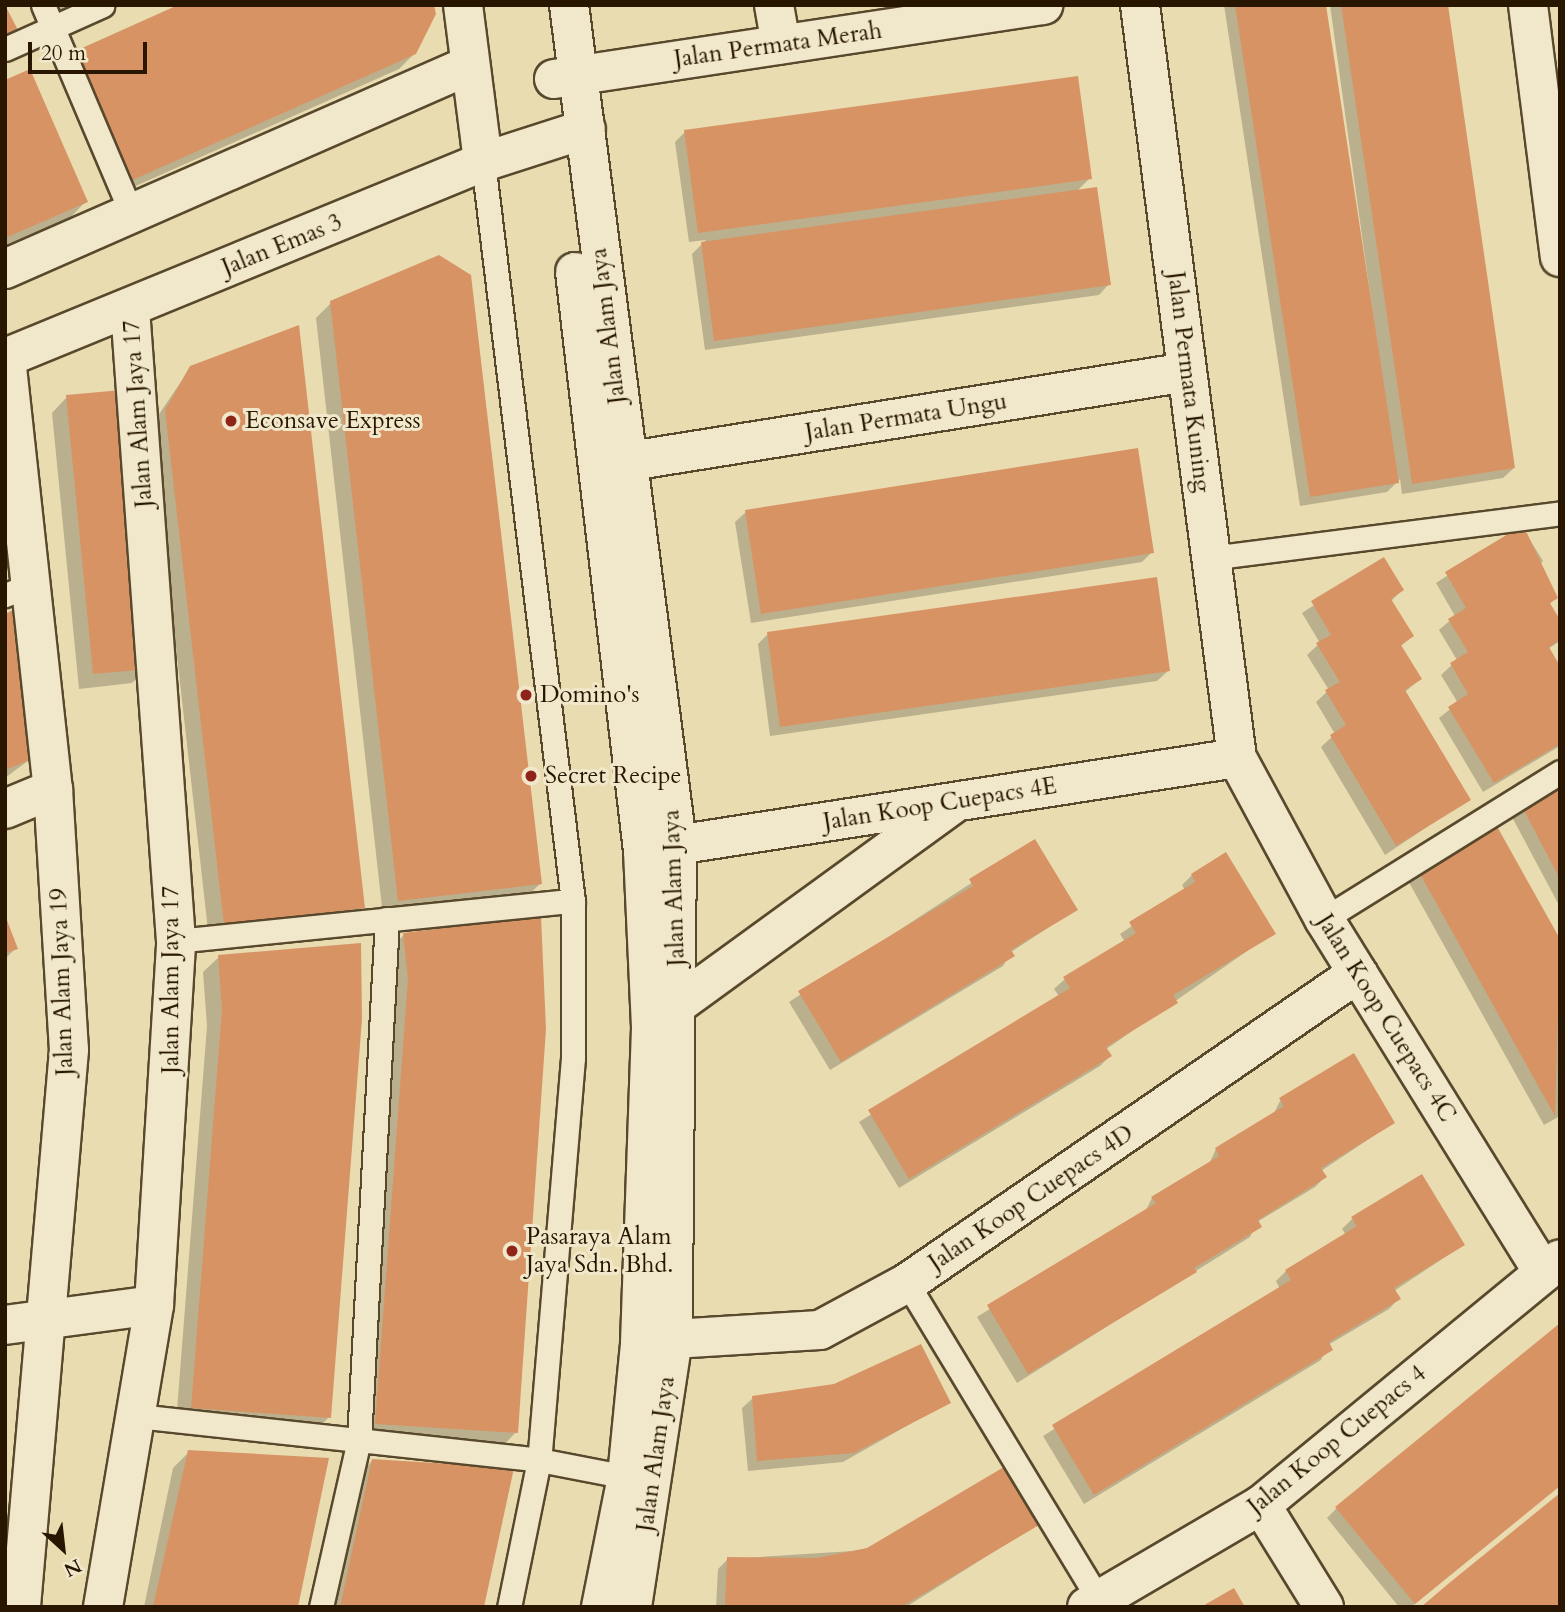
<!DOCTYPE html>
<html>
<head>
<meta charset="utf-8">
<style>
	body { margin:0 }
	#map { position:relative; width:1565px; height:1612px; overflow:hidden; background:#e9dcb1; font-family:Cardo,serif }
	div>[style] { position:absolute }
	[style*='--x'] { left:calc(var(--x)*1px); top:calc(var(--y)*1px); width:calc(var(--w)*1px); rotate:calc(var(--a)*1deg) }
	.shadow>* { inset:0; background:#0003 }
	.building>* { inset:0; background:#d89365 }
	.roads { filter:drop-shadow(2px 0 #58482c) drop-shadow(-2px 0 #58482c) drop-shadow(0 2px #58482c) drop-shadow(0 -2px #58482c) }
	.lane>* { height:23px; margin:-11.5px; padding:0 11.5px; transform-origin:11.5px; border-radius:11.5px; background:#f1e8cc }
	.street>* { height:38px; margin:-19px; padding:0 19px; transform-origin:19px; border-radius:19px; background:#f1e8cc }
	.secondary>* { height:38px; margin:-19px; padding:0 19px; transform-origin:19px; border-radius:19px; background:#f1e8cc }
	.dots>* { width:19px; height:19px; translate:-50% -50%; box-sizing:border-box; border:4px solid #f1e8cc; border-radius:50% }
	span { translate:-50% -50%; white-space:nowrap; text-align:center; line-height:1.15; -webkit-text-stroke:6px #f1e8cc; paint-order:stroke }
	.street-label { font-size:24px; color:#281600 }
	.poi-label { font-size:24px; color:#281600 }
	.left { translate:0 -50%; text-align:left }
	.frame { position:absolute; inset:0; border:7px solid #281600; pointer-events:none }
	.north { position:absolute; left:28px; top:1514px; width:70px; height:70px; -webkit-text-stroke:5px #f1e8cc; paint-order:stroke; rotate:153deg; font-size:19px; font-weight:700; line-height:28px; text-align:center; color:#281600 }
	.north::after { content:''; display:block; margin:auto; width:24px; height:32px; background:#281600; clip-path:polygon(50% 0,100% 100%,50% 72%,0 100%) }
	.scale { position:absolute; left:28px; top:42px; width:119px; height:32px; box-sizing:border-box; border:4px solid #281600; border-top:0; padding-left:9px; font-size:21px; line-height:24px; white-space:nowrap; color:#281600; -webkit-text-stroke:5px #f1e8cc; paint-order:stroke }
</style>
</head>
<body>
<div id="map">
	<div class="shadow">
		<div style="clip-path:polygon(30px 5px,94px 5px,40px 29px)"></div>
		<div style="clip-path:polygon(1224px 5px,1324px 5px,1385px 402px,1330px 5px,1446px 5px,1514px 468px,1503px 478px,1402px 494px,1400px 479px,1387px 492px,1300px 506px)"></div>
		<div style="clip-path:polygon(415px 53px,399px 69px,113px 196px,57px 70px,72px 55px)"></div>
		<div style="clip-path:polygon(5px 82px,86px 201px,71px 217px,5px 245px)"></div>
		<div style="clip-path:polygon(685px 132px,1090px 178px,1077px 191px,1109px 284px,1099px 295px,705px 350px,692px 254px,706px 240px,689px 242px,675px 142px)"></div>
		<div style="clip-path:polygon(331px 303px,540px 884px,524px 899px,383px 916px,316px 318px)"></div>
		<div style="clip-path:polygon(191px 367px,363px 908px,348px 923px,209px 939px,151px 426px)"></div>
		<div style="clip-path:polygon(67px 397px,148px 668px,132px 683px,79px 689px,52px 413px)"></div>
		<div style="clip-path:polygon(746px 512px,1152px 552px,1142px 562px,751px 623px,735px 522px)"></div>
		<div style="clip-path:polygon(1522px 527px,1543px 561px,1537px 567px,1555px 598px,1549px 605px,1560px 623px,1560px 641px,1548px 649px,1560px 669px,1560px 746px,1483px 792px,1439px 718px,1458px 703px,1441px 675px,1457px 660px,1439px 630px,1455px 616px,1436px 583px)"></div>
		<div style="clip-path:polygon(1384px 559px,1402px 590px,1391px 601px,1412px 636px,1400px 647px,1420px 679px,1405px 692px,1469px 799px,1385px 855px,1321px 747px,1335px 734px,1316px 702px,1329px 690px,1307px 655px,1320px 643px,1302px 613px)"></div>
		<div style="clip-path:polygon(5px 616px,33px 757px,5px 778px)"></div>
		<div style="clip-path:polygon(768px 634px,1168px 671px,1157px 681px,770px 736px,758px 644px)"></div>
		<div style="clip-path:polygon(1560px 784px,1560px 907px,1511px 815px)"></div>
		<div style="clip-path:polygon(1034px 842px,1075px 910px,1011px 952px,1003px 966px,830px 1070px,789px 1002px)"></div>
		<div style="clip-path:polygon(1416px 867px,1560px 943px,1560px 1116px,1544px 1125px,1406px 877px)"></div>
		<div style="clip-path:polygon(1192px 875px,1273px 933px,1105px 1050px,1110px 1056px,1100px 1066px,899px 1188px,859px 1122px,1059px 996px,1054px 989px,1065px 979px,1125px 942px,1120px 934px,1185px 890px,1182px 885px)"></div>
		<div style="clip-path:polygon(5px 919px,16px 948px,5px 959px)"></div>
		<div style="clip-path:polygon(404px 935px,516px 1432px,501px 1448px,360px 1439px,388px 950px)"></div>
		<div style="clip-path:polygon(219px 957px,329px 1417px,314px 1433px,176px 1423px,207px 1026px,203px 972px)"></div>
		<div style="clip-path:polygon(1281px 1099px,1393px 1123px,1321px 1171px,1325px 1177px,1315px 1187px,1257px 1222px,1250px 1237px,1017px 1383px,977px 1317px,1145px 1212px,1152px 1198px,1209px 1164px,1216px 1149px,1273px 1115px)"></div>
		<div style="clip-path:polygon(1352px 1219px,1463px 1245px,1394px 1291px,1399px 1298px,1389px 1309px,1328px 1345px,1321px 1360px,1084px 1504px,1043px 1436px,1280px 1289px,1276px 1281px,1286px 1271px,1346px 1235px,1342px 1229px)"></div>
		<div style="clip-path:polygon(835px 1386px,949px 1402px,843px 1462px,748px 1471px,742px 1408px,753px 1398px)"></div>
		<div style="clip-path:polygon(189px 1452px,297px 1607px,144px 1607px,173px 1468px)"></div>
		<div style="clip-path:polygon(372px 1461px,483px 1607px,329px 1607px,357px 1476px)"></div>
		<div style="clip-path:polygon(1560px 1485px,1411px 1607px,1399px 1607px,1327px 1518px,1337px 1508px)"></div>
		<div style="clip-path:polygon(1041px 1522px,906px 1607px,716px 1607px,718px 1569px,728px 1559px,868px 1550px)"></div>
	</div>
	<div class="building">
		<div style="clip-path:polygon(5px 5px,20px 34px,5px 41px)"></div>
		<div style="clip-path:polygon(178px 5px,434px 5px,436px 14px,416px 54px,128px 182px,71px 53px)"></div>
		<div style="clip-path:polygon(1235px 5px,1326px 5px,1399px 483px,1310px 497px)"></div>
		<div style="clip-path:polygon(1341px 5px,1448px 5px,1515px 468px,1412px 484px)"></div>
		<div style="clip-path:polygon(30px 69px,88px 202px,5px 238px,5px 80px)"></div>
		<div style="clip-path:polygon(1078px 76px,1092px 179px,698px 233px,684px 130px)"></div>
		<div style="clip-path:polygon(1097px 187px,1111px 285px,714px 341px,701px 242px)"></div>
		<div style="clip-path:polygon(439px 255px,471px 275px,542px 884px,398px 901px,330px 301px)"></div>
		<div style="clip-path:polygon(299px 325px,365px 908px,224px 925px,165px 410px,190px 366px)"></div>
		<div style="clip-path:polygon(122px 390px,150px 669px,93px 674px,66px 395px)"></div>
		<div style="clip-path:polygon(1138px 448px,1154px 553px,761px 614px,745px 510px)"></div>
		<div style="clip-path:polygon(1523px 525px,1558px 598px,1550px 603px,1560px 620px,1560px 640px,1549px 647px,1560px 666px,1560px 744px,1494px 783px,1448px 707px,1468px 694px,1450px 663px,1468px 652px,1448px 619px,1466px 608px,1445px 572px)"></div>
		<div style="clip-path:polygon(1384px 557px,1404px 590px,1391px 599px,1414px 636px,1401px 645px,1422px 679px,1405px 690px,1471px 800px,1396px 846px,1330px 735px,1346px 725px,1325px 690px,1340px 682px,1316px 643px,1331px 635px,1311px 601px)"></div>
		<div style="clip-path:polygon(1157px 577px,1170px 671px,780px 727px,767px 632px)"></div>
		<div style="clip-path:polygon(13px 610px,35px 758px,5px 770px,5px 614px)"></div>
		<div style="clip-path:polygon(1560px 782px,1560px 879px,1520px 803px)"></div>
		<div style="clip-path:polygon(1494px 821px,1560px 939px,1555px 1116px,1415px 865px)"></div>
		<div style="clip-path:polygon(1035px 839px,1078px 910px,1011px 950px,1015px 956px,841px 1062px,798px 991px,973px 886px,969px 879px)"></div>
		<div style="clip-path:polygon(1226px 852px,1276px 934px,1173px 995px,1178px 1003px,1106px 1047px,1112px 1056px,909px 1179px,868px 1110px,1070px 988px,1063px 977px,1136px 933px,1129px 922px,1195px 882px,1191px 874px)"></div>
		<div style="clip-path:polygon(5px 915px,18px 949px,5px 953px)"></div>
		<div style="clip-path:polygon(541px 916px,546px 1029px,518px 1433px,375px 1424px,408px 979px,403px 933px)"></div>
		<div style="clip-path:polygon(361px 943px,362px 1019px,331px 1418px,191px 1408px,222px 1009px,218px 955px)"></div>
		<div style="clip-path:polygon(1354px 1053px,1395px 1123px,1321px 1168px,1327px 1177px,1258px 1220px,1262px 1227px,1194px 1268px,1197px 1272px,1028px 1374px,987px 1305px,1156px 1203px,1151px 1197px,1219px 1156px,1215px 1148px,1284px 1106px,1279px 1098px)"></div>
		<div style="clip-path:polygon(1422px 1174px,1465px 1245px,1394px 1288px,1401px 1299px,1329px 1342px,1333px 1350px,1094px 1495px,1052px 1425px,1291px 1280px,1285px 1270px,1357px 1226px,1351px 1217px)"></div>
		<div style="clip-path:polygon(1560px 1323px,1560px 1486px,1415px 1604px,1335px 1507px)"></div>
		<div style="clip-path:polygon(921px 1344px,951px 1403px,854px 1453px,757px 1461px,752px 1396px,834px 1384px)"></div>
		<div style="clip-path:polygon(188px 1450px,329px 1458px,298px 1607px,153px 1607px)"></div>
		<div style="clip-path:polygon(372px 1459px,514px 1468px,484px 1607px,340px 1607px)"></div>
		<div style="clip-path:polygon(1009px 1464px,1044px 1522px,901px 1607px,725px 1607px,727px 1557px,817px 1558px,867px 1548px)"></div>
		<div style="clip-path:polygon(1560px 1493px,1560px 1607px,1421px 1607px,1448px 1584px)"></div>
		<div style="clip-path:polygon(1234px 1588px,1245px 1607px,1201px 1607px)"></div>
	</div>
	<div class="roads">
		<div class="lane">
			<div style="--x:43;--y:5;--w:225;--a:67"></div>
			<div style="--x:5;--y:49;--w:107;--a:-24.2"></div>
			<div style="--x:483;--y:162;--w:744;--a:83.06"></div>
			<div style="--x:573;--y:901;--w:157;--a:90"></div>
			<div style="--x:573;--y:1058;--w:403;--a:94.8"></div>
			<div style="--x:539;--y:1460;--w:150;--a:101.5"></div>
			<div style="--x:1211;--y:558;--w:352;--a:-7.3"></div>
			<div style="--x:5;--y:595;--w:27;--a:-22"></div>
			<div style="--x:1324;--y:919;--w:278;--a:-31.9"></div>
			<div style="--x:176;--y:941;--w:399;--a:-5.8"></div>
			<div style="--x:907;--y:1283;--w:379;--a:58.8"></div>
			<div style="--x:137;--y:1416;--w:404;--a:6.2"></div>
			<div style="--x:539;--y:1460;--w:90;--a:10.9"></div>
			<div style="--x:321;--y:1607;--w:171;--a:-77.2"></div>
			<div style="--x:359;--y:1440;--w:522;--a:-86.92"></div>
		</div>
		<div class="street">
			<div style="--x:463;--y:5;--w:158;--a:82.7"></div>
			<div style="--x:774;--y:5;--w:40;--a:80"></div>
			<div style="--x:1140;--y:5;--w:759;--a:82.66"></div>
			<div style="--x:1237;--y:758;--w:183;--a:61.6"></div>
			<div style="--x:1324;--y:919;--w:415;--a:58.2"></div>
			<div style="--x:1528;--y:5;--w:254;--a:82.8"></div>
			<div style="--x:554;--y:79;--w:495;--a:-8.6"></div>
			<div style="--x:5;--y:269;--w:508;--a:-23.69"></div>
			<div style="--x:5;--y:358;--w:517;--a:-22.3"></div>
			<div style="--x:483;--y:162;--w:108;--a:-17.8"></div>
			<div style="--x:6;--y:358;--w:434;--a:83.8"></div>
			<div style="--x:53;--y:789;--w:261;--a:86.5"></div>
			<div style="--x:69;--y:1050;--w:559;--a:94.93"></div>
			<div style="--x:624;--y:462;--w:570;--a:-9.08"></div>
			<div style="--x:5;--y:809;--w:52;--a:-22.6"></div>
			<div style="--x:644;--y:850;--w:600;--a:-8.82"></div>
			<div style="--x:678;--y:1004;--w:340;--a:-36"></div>
			<div style="--x:5;--y:1325;--w:150;--a:-7.6"></div>
			<div style="--x:673;--y:1339;--w:147;--a:-3.5"></div>
			<div style="--x:820;--y:1330;--w:99;--a:-28.4"></div>
			<div style="--x:907;--y:1283;--w:547;--a:-34.5"></div>
			<div style="--x:1261;--y:1505;--w:120;--a:58.3"></div>
			<div style="--x:103;--y:1607;--w:306;--a:-80.4"></div>
			<div style="--x:154;--y:1305;--w:365;--a:-86.5"></div>
			<div style="--x:176;--y:941;--w:635;--a:-94.16"></div>
			<div style="--x:1087;--y:1607;--w:202;--a:-30.4"></div>
			<div style="--x:1261;--y:1505;--w:387;--a:-39.4"></div>
		</div>
		<div class="secondary">
			<div style="--x:569;--y:5;--w:846;--a:82.66"></div>
			<div style="--x:677;--y:844;--w:495;--a:90.5"></div>
			<div style="--x:673;--y:1339;--w:271;--a:98.7"></div>
			<div style="--x:575;--y:272;--w:583;--a:83.3"></div>
			<div style="--x:643;--y:851;--w:177;--a:87.4"></div>
			<div style="--x:651;--y:1028;--w:316;--a:92"></div>
			<div style="--x:640;--y:1344;--w:134;--a:95.6"></div>
			<div style="--x:627;--y:1477;--w:133;--a:101.3"></div>
		</div>
	</div>
	<div class="dots">
		<div style="left:231px;top:421px;background:#8f2418"></div>
		<div style="left:526px;top:695px;background:#8f2418"></div>
		<div style="left:531px;top:776px;background:#8f2418"></div>
		<div style="left:512px;top:1251px;background:#8f2418"></div>
	</div>
	<div class="street-label">
		<span style="left:778px;top:45px;rotate:-8deg">Jalan Permata Merah</span>
		<span style="left:282px;top:245px;rotate:-22deg">Jalan Emas 3</span>
		<span style="left:608px;top:326px;rotate:-97deg">Jalan Alam Jaya</span>
		<span style="left:1189px;top:382px;rotate:83deg">Jalan Permata Kuning</span>
		<span style="left:138px;top:414px;rotate:-94deg">Jalan Alam Jaya 17</span>
		<span style="left:906px;top:417px;rotate:-9deg">Jalan Permata Ungu</span>
		<span style="left:940px;top:804px;rotate:-9deg">Jalan Koop Cuepacs 4E</span>
		<span style="left:674px;top:888px;rotate:-92deg">Jalan Alam Jaya</span>
		<span style="left:171px;top:980px;rotate:-90deg">Jalan Alam Jaya 17</span>
		<span style="left:62px;top:982px;rotate:-92deg">Jalan Alam Jaya 19</span>
		<span style="left:1386px;top:1018px;rotate:58deg">Jalan Koop Cuepacs 4C</span>
		<span style="left:1031px;top:1198px;rotate:-34deg">Jalan Koop Cuepacs 4D</span>
		<span style="left:1337px;top:1440px;rotate:-39deg">Jalan Koop Cuepacs 4</span>
		<span style="left:656px;top:1454px;rotate:-82deg">Jalan Alam Jaya</span>
	</div>
	<div class="poi-label">
		<span class="left" style="left:245px;top:421px">Econsave Express</span>
		<span class="left" style="left:540px;top:695px">Domino's</span>
		<span class="left" style="left:545px;top:776px">Secret Recipe</span>
		<span class="left" style="left:526px;top:1251px">Pasaraya Alam<br>Jaya Sdn. Bhd.</span>
	</div>
	<div class="frame"></div>
	<div class="north">N</div>
	<div class="scale">20 m</div>
</div>
</body>
</html>
